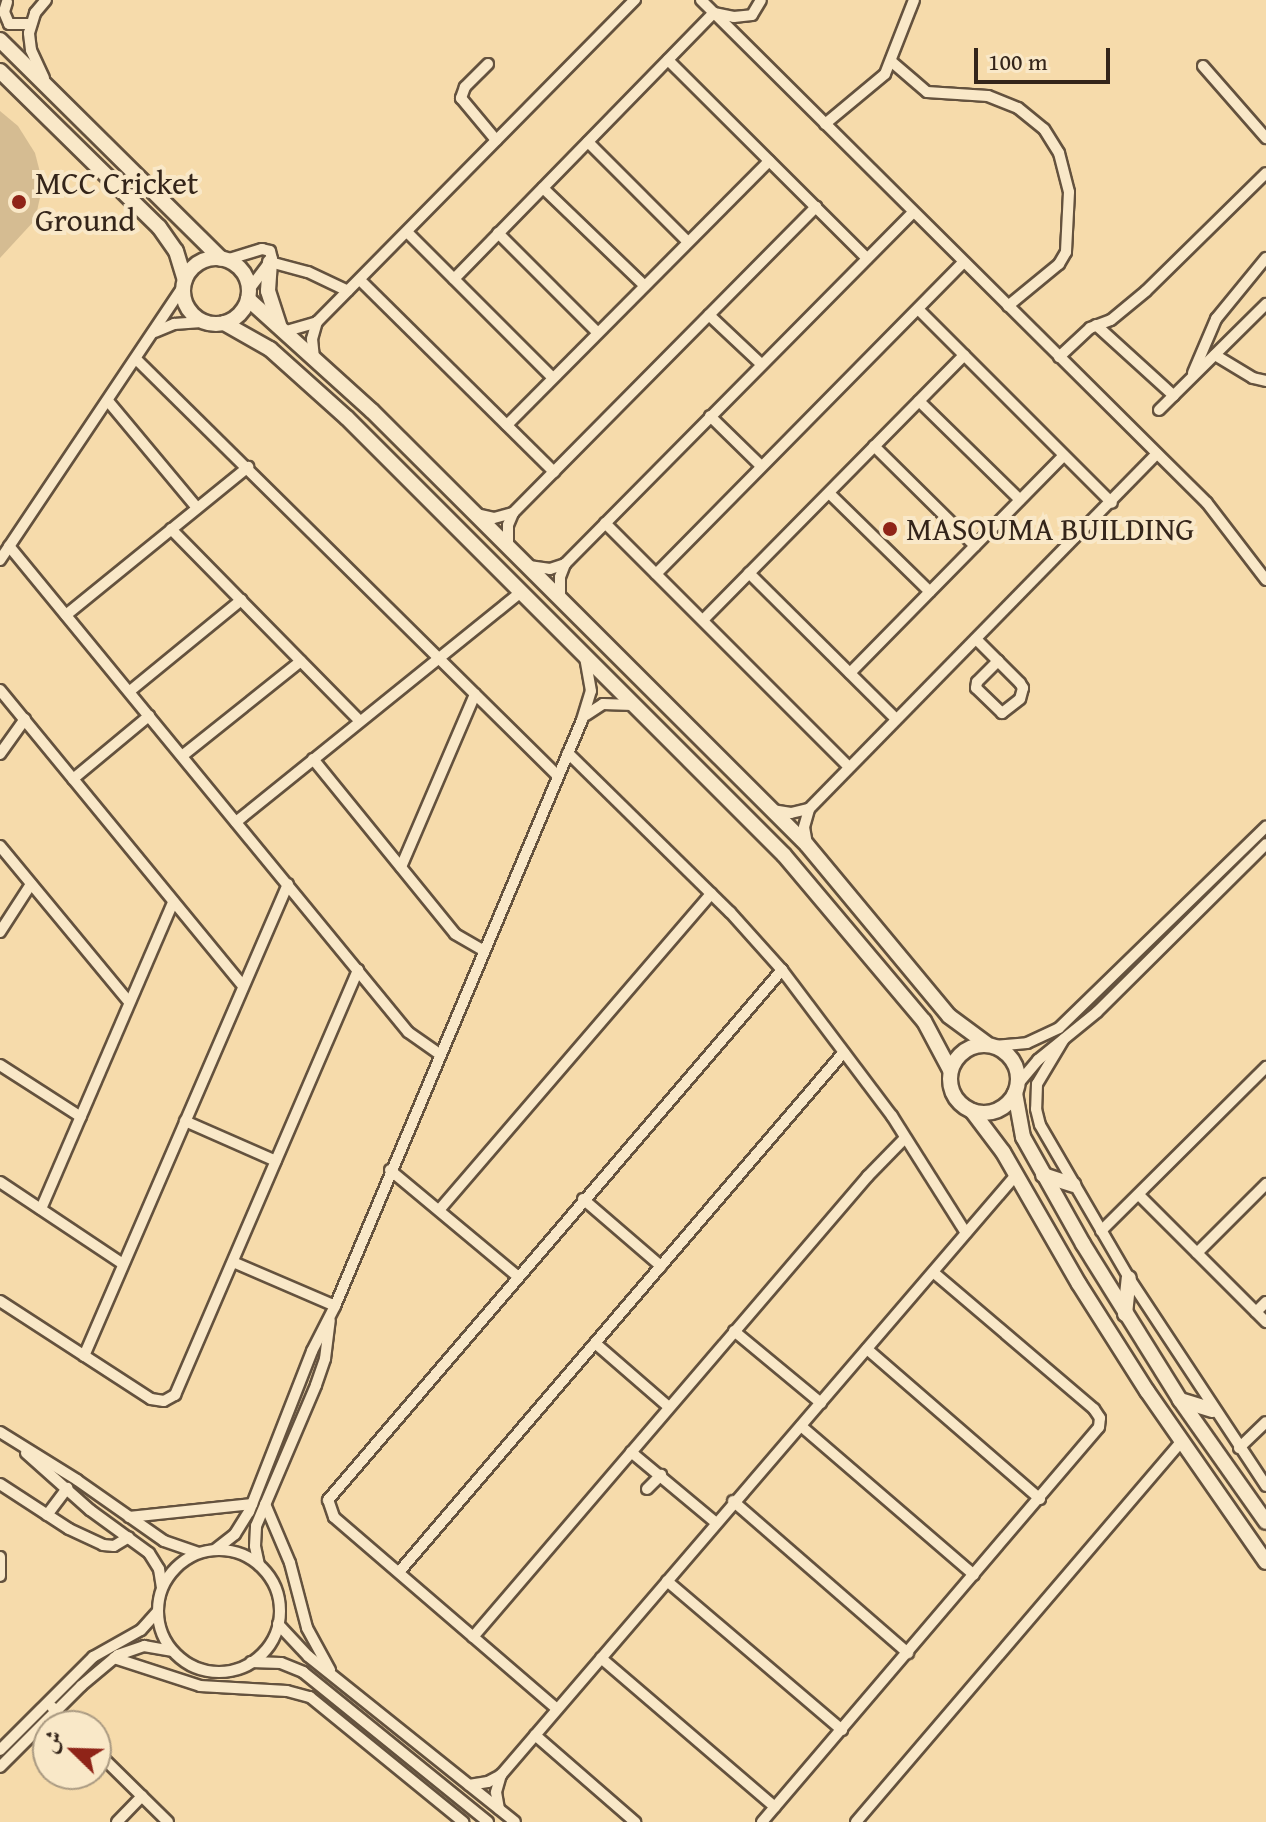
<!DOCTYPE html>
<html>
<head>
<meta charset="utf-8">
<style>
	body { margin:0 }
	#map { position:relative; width:1266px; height:1822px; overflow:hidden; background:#f6dbab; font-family:"Gentium Book Plus",Amiri,serif }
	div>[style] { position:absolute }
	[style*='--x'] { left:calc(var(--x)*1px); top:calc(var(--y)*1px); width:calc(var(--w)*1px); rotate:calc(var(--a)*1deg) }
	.green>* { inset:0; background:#d5bc92 }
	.roads { filter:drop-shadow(2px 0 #64523e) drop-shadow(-2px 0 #64523e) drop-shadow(0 2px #64523e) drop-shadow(0 -2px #64523e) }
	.street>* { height:10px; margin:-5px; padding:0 5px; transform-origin:5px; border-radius:5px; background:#f9e8c8 }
	.street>.ring { margin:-5px; padding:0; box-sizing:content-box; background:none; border:10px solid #f9e8c8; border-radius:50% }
	.secondary>* { height:14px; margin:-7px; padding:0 7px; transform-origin:7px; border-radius:7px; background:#f9e8c8 }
	.secondary>.ring { margin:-7px; padding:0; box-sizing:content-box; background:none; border:14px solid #f9e8c8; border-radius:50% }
	.dots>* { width:22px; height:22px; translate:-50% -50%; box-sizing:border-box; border:4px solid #f9e8c8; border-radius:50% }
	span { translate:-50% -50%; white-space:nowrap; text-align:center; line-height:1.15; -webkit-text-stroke:8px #f9e8c8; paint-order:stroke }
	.poi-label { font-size:32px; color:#34251a }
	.left { translate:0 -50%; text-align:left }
	.north { position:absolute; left:32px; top:1710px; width:80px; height:80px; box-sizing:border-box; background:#f9e8c8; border:2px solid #aa9a82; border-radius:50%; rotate:293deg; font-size:22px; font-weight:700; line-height:32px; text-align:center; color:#34251a }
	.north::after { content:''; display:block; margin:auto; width:28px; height:36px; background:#8f2418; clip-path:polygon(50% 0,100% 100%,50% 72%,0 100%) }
	.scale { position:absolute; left:974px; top:48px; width:136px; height:36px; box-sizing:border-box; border:4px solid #34251a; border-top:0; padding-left:10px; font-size:24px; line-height:28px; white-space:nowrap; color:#34251a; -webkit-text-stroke:6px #f9e8c8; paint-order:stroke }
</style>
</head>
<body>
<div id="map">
	<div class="green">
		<div style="clip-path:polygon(0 111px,18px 126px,35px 153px,43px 184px,35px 220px,0 258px)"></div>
	</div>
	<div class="roads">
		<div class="street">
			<div style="--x:701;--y:0;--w:713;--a:44.83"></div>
			<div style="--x:1207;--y:503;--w:97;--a:52.5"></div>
			<div style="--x:7;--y:2;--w:10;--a:107"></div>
			<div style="--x:4;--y:12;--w:13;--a:67"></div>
			<div style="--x:9;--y:24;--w:21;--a:0"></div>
			<div style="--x:668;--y:60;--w:281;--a:44.9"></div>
			<div style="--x:892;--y:62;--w:46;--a:40.6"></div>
			<div style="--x:927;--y:92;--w:61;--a:3.8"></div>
			<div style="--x:988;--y:96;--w:32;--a:22"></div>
			<div style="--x:1018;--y:108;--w:33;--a:39"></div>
			<div style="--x:1044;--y:129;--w:28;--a:58"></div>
			<div style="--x:1059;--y:153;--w:40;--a:75.6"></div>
			<div style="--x:1069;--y:192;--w:60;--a:92.9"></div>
			<div style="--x:1066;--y:252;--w:14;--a:120"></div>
			<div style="--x:1059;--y:264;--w:66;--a:140.5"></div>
			<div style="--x:488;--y:64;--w:33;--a:135"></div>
			<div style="--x:465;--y:87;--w:12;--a:110"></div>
			<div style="--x:461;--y:98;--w:55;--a:50.2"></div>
			<div style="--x:1203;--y:66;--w:96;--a:48.8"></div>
			<div style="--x:44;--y:78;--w:31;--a:-115"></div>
			<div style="--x:31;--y:50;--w:17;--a:-97"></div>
			<div style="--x:29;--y:33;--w:21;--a:-73"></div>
			<div style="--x:35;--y:13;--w:17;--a:-50"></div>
			<div style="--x:825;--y:124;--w:78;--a:-39.8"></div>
			<div style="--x:885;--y:74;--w:79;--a:-68.6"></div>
			<div style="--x:588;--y:142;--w:141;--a:45"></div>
			<div style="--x:543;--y:188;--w:141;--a:43.9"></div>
			<div style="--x:407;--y:232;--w:206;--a:45"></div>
			<div style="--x:498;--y:233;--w:141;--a:45"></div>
			<div style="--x:226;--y:260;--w:38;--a:-17"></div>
			<div style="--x:262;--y:249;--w:8;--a:14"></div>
			<div style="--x:270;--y:251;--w:8;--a:76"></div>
			<div style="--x:272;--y:259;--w:39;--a:127"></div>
			<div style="--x:270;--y:262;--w:39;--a:15"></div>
			<div style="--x:308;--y:272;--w:44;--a:25.4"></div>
			<div style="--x:454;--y:279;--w:372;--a:-45.7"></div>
			<div style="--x:714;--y:13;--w:20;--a:11"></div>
			<div style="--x:734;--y:17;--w:18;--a:-6"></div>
			<div style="--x:752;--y:15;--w:17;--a:-59"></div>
			<div style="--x:360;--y:280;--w:273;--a:44.7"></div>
			<div style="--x:918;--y:309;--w:274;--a:45"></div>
			<div style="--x:709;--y:315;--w:71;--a:43.3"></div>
			<div style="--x:1096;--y:325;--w:105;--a:42.3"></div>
			<div style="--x:155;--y:332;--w:21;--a:-23"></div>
			<div style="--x:174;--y:324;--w:31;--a:-4"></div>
			<div style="--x:283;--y:332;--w:35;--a:-16"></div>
			<div style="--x:317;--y:322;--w:453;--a:-45.4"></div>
			<div style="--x:1215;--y:355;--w:44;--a:31.2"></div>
			<div style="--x:1253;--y:378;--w:13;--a:13"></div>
			<div style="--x:1059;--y:357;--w:42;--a:-43.1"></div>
			<div style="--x:1090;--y:328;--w:22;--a:-21"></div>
			<div style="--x:1111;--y:320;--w:45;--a:-39.6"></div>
			<div style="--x:1146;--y:291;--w:168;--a:-44.5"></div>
			<div style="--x:314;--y:358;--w:19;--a:-96"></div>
			<div style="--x:312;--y:339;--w:18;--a:-74"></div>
			<div style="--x:136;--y:359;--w:593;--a:44.66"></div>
			<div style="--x:1193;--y:373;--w:59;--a:-66.9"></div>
			<div style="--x:1216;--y:319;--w:79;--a:-50.7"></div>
			<div style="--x:108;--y:401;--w:139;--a:50.2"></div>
			<div style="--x:919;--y:401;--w:141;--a:44.4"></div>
			<div style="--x:1159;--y:410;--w:151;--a:-44.7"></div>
			<div style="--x:710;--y:416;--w:71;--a:44.4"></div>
			<div style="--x:507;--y:425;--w:372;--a:-45.2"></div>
			<div style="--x:874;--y:446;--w:142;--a:44.7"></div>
			<div style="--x:829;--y:493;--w:141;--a:44.4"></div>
			<div style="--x:477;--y:514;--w:17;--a:13"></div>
			<div style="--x:494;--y:518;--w:20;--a:-15"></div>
			<div style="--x:605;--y:523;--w:345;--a:45"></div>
			<div style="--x:171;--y:529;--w:269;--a:45.5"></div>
			<div style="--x:508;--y:545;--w:20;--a:-90"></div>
			<div style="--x:508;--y:525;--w:13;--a:-67"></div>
			<div style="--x:513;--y:513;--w:431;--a:-45.3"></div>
			<div style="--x:9;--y:546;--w:629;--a:50.61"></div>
			<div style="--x:408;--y:1032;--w:39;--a:35"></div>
			<div style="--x:0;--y:560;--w:331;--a:-56.2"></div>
			<div style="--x:529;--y:566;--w:21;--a:8"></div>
			<div style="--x:550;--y:569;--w:16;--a:-18"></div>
			<div style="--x:565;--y:564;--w:495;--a:-45.3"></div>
			<div style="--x:749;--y:573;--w:207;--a:44.8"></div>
			<div style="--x:656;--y:574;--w:438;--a:-45.4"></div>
			<div style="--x:560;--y:598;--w:21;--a:-90"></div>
			<div style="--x:560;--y:577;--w:14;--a:-69"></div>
			<div style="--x:66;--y:615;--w:235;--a:-39.1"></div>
			<div style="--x:703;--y:620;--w:372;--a:-45.4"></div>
			<div style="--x:976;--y:639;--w:62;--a:45"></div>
			<div style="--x:1020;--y:683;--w:6;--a:59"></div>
			<div style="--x:1023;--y:688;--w:11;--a:105"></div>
			<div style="--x:1020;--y:699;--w:23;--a:142"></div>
			<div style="--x:1002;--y:713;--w:36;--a:-136"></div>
			<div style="--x:976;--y:688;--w:6;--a:-81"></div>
			<div style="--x:977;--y:682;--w:30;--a:-45"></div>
			<div style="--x:850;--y:673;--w:305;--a:-45.5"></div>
			<div style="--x:0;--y:690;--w:383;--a:50.6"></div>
			<div style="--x:130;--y:691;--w:144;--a:-39.3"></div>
			<div style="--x:586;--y:715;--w:20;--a:-33"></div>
			<div style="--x:603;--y:704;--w:30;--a:2"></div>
			<div style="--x:568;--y:753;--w:227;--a:44.5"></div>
			<div style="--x:730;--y:912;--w:78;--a:48.1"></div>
			<div style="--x:782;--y:970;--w:183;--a:53"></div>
			<div style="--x:892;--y:1116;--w:138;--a:57.7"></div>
			<div style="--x:0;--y:754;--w:43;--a:-54.5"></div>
			<div style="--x:182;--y:756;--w:152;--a:-38.6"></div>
			<div style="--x:313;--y:759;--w:225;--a:50.9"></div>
			<div style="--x:455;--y:934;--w:34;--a:30"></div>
			<div style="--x:73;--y:779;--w:99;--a:-39.7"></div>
			<div style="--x:772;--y:810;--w:19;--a:9"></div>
			<div style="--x:791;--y:813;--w:18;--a:-13"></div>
			<div style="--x:236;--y:822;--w:366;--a:-38.9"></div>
			<div style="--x:807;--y:844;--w:17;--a:-100"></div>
			<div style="--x:804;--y:827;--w:19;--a:-74"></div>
			<div style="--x:809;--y:809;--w:497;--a:-45.6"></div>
			<div style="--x:0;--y:846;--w:202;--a:50.4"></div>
			<div style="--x:401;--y:867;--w:188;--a:-66.8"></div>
			<div style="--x:0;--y:932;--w:57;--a:-57.1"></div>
			<div style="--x:1064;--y:1039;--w:52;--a:121"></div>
			<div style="--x:1037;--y:1084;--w:25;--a:92"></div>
			<div style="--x:1036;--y:1109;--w:16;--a:76"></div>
			<div style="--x:1040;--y:1125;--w:177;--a:59.8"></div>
			<div style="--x:1129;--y:1278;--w:249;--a:56.6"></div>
			<div style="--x:994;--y:1046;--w:33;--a:-5"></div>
			<div style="--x:1027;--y:1043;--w:35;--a:-25"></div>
			<div style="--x:1059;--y:1028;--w:289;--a:-44.2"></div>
			<div style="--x:0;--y:1065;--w:96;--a:32.7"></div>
			<div style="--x:1017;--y:1085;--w:33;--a:-50"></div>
			<div style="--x:1038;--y:1060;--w:76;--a:-39.1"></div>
			<div style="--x:1097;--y:1012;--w:238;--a:-44.8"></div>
			<div style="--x:185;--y:1121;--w:99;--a:23.7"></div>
			<div style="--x:390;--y:1170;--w:165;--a:39.8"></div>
			<div style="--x:0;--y:1182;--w:148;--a:33.7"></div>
			<div style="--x:1139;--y:1195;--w:180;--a:45"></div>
			<div style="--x:583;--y:1199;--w:103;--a:40.7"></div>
			<div style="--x:41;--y:1209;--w:334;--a:-66.7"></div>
			<div style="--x:440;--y:1209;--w:416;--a:-49.3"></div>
			<div style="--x:1101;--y:1231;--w:233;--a:-44.8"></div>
			<div style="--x:1197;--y:1253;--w:98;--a:-45"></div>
			<div style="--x:233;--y:1262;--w:111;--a:23.3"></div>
			<div style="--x:0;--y:1301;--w:180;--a:33"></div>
			<div style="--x:151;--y:1399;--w:13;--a:9"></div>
			<div style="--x:164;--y:1401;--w:13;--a:-29"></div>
			<div style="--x:175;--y:1395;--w:463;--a:-66.7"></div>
			<div style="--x:1256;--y:1312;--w:14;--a:-45"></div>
			<div style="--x:734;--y:1331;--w:113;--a:39.6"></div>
			<div style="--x:595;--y:1343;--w:98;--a:40.9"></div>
			<div style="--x:867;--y:1349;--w:229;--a:40.9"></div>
			<div style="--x:84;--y:1356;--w:514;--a:-66.63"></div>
			<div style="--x:801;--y:1426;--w:228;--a:40.7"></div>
			<div style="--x:0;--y:1432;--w:91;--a:31.9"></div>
			<div style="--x:77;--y:1480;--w:106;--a:35"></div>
			<div style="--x:164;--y:1541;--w:36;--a:19"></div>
			<div style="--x:1239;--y:1448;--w:37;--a:-44"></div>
			<div style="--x:631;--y:1452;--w:109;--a:39.8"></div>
			<div style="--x:26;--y:1453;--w:86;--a:41.7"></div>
			<div style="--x:90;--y:1510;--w:73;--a:36.1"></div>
			<div style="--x:149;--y:1553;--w:19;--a:58"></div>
			<div style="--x:159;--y:1569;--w:18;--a:81"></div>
			<div style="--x:0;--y:1484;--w:82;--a:33.1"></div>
			<div style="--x:69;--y:1529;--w:38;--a:25"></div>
			<div style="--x:103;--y:1545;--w:11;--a:5"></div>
			<div style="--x:114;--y:1546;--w:17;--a:-31"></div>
			<div style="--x:647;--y:1489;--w:20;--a:-45"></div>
			<div style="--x:733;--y:1501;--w:232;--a:41"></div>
			<div style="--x:265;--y:1504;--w:64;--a:67"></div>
			<div style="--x:290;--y:1563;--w:67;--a:75.3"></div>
			<div style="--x:307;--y:1628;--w:48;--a:61.3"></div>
			<div style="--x:47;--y:1515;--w:34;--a:-53"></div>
			<div style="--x:129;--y:1517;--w:124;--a:-6"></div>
			<div style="--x:216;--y:1549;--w:24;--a:-38"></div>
			<div style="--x:235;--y:1534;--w:26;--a:-58"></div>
			<div style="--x:249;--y:1512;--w:173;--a:-68.6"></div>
			<div style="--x:312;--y:1351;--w:51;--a:-62.9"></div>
			<div style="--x:335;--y:1306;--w:636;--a:-67.14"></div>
			<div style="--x:582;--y:720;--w:30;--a:-73"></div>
			<div style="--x:591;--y:691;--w:34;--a:-100"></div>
			<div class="ring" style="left:158px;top:1550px;width:112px;height:112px"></div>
			<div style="--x:0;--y:1557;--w:19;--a:90"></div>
			<div style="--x:259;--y:1565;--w:19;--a:-102"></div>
			<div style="--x:255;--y:1546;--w:20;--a:-87"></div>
			<div style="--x:256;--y:1526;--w:153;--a:-66.9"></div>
			<div style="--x:316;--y:1385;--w:28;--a:-71"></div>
			<div style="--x:325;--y:1359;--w:39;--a:-83"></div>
			<div style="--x:399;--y:1572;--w:684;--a:-49.44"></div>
			<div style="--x:667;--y:1581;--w:230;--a:40.4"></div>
			<div style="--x:278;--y:1624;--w:44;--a:46.8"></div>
			<div style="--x:308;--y:1656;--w:265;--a:38.7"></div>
			<div style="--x:473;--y:1637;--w:607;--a:-49.41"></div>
			<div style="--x:868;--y:1176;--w:53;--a:-45.8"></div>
			<div style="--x:114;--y:1658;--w:90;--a:18"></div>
			<div style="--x:200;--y:1686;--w:87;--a:3.3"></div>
			<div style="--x:287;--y:1691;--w:24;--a:15"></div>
			<div style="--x:310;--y:1697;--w:198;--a:39.2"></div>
			<div style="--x:601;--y:1658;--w:229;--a:40.6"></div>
			<div style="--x:251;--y:1662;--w:30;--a:2"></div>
			<div style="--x:281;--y:1663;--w:24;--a:22"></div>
			<div style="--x:303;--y:1672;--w:238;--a:39"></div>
			<div style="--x:52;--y:1707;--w:26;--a:47"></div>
			<div style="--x:557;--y:1709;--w:294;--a:-139.3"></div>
			<div style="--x:334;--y:1517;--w:18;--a:-109"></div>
			<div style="--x:328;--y:1500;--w:698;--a:-49.42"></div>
			<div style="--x:535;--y:1735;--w:133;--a:41"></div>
			<div style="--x:0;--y:1750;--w:132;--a:-45"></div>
			<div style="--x:93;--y:1657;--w:55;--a:-29.4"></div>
			<div style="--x:141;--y:1630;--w:25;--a:-48"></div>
			<div style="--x:96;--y:1751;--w:101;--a:44.6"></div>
			<div style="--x:0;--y:1767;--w:115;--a:-45"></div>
			<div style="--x:81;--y:1686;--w:48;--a:-40"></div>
			<div style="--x:118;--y:1655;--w:28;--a:-19"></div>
			<div style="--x:144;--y:1646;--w:28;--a:10"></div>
			<div style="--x:469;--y:1785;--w:19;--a:-9"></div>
			<div style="--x:488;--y:1782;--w:15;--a:-28"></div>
			<div style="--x:501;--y:1775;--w:791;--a:-49.36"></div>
			<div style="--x:499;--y:1809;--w:17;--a:-100"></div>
			<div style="--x:496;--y:1792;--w:18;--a:-74"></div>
			<div style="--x:117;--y:1822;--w:36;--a:-46"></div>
			<div style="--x:762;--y:1822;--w:519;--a:-49.53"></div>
			<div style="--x:1099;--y:1427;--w:9;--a:-84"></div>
			<div style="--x:1100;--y:1418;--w:11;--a:-124"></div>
			<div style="--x:1094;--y:1409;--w:211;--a:-139.6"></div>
			<div style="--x:856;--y:1822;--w:500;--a:-49.46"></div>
		</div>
		<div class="secondary">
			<div style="--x:0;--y:40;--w:311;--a:44.7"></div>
			<div style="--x:0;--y:71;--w:223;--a:44.5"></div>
			<div style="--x:159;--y:227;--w:29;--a:55"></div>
			<div style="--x:176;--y:251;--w:30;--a:73"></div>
			<div class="ring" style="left:183px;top:258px;width:52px;height:52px"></div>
			<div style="--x:270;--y:262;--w:29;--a:94"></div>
			<div style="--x:268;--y:291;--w:36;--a:72"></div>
			<div style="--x:248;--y:299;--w:167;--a:42.1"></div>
			<div style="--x:372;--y:411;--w:614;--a:44.93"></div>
			<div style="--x:807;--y:845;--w:222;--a:50.3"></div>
			<div style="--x:949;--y:1016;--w:47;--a:36.4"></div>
			<div style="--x:224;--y:323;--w:53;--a:29.5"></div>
			<div style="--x:270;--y:349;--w:103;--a:41.9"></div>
			<div style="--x:347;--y:418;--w:618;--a:45"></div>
			<div style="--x:784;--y:855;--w:217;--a:49.9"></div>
			<div style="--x:924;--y:1021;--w:55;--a:62"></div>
			<div class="ring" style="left:950px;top:1045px;width:54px;height:54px"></div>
			<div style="--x:1015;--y:1093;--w:45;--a:79.7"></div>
			<div style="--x:1023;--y:1137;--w:123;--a:60.7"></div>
			<div style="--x:1083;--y:1244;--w:184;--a:58.1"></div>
			<div style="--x:1180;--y:1400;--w:149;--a:54.8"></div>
			<div style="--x:972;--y:1111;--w:51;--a:52.9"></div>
			<div style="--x:1003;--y:1152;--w:152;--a:60.1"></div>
			<div style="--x:1079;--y:1284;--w:127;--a:57.6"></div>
			<div style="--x:1147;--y:1391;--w:208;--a:55.2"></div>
			<div style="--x:1043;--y:1175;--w:32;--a:18"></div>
			<div style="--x:1125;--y:1314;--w:36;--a:-84"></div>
			<div style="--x:1180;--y:1400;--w:34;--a:17"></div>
		</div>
	</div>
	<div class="dots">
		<div style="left:19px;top:202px;background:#8f2418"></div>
		<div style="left:890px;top:529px;background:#8f2418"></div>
	</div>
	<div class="poi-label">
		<span class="left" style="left:35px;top:202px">MCC Cricket<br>Ground</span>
		<span class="left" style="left:906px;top:529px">MASOUMA BUILDING</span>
	</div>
	<div class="north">ش</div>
	<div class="scale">100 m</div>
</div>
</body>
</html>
